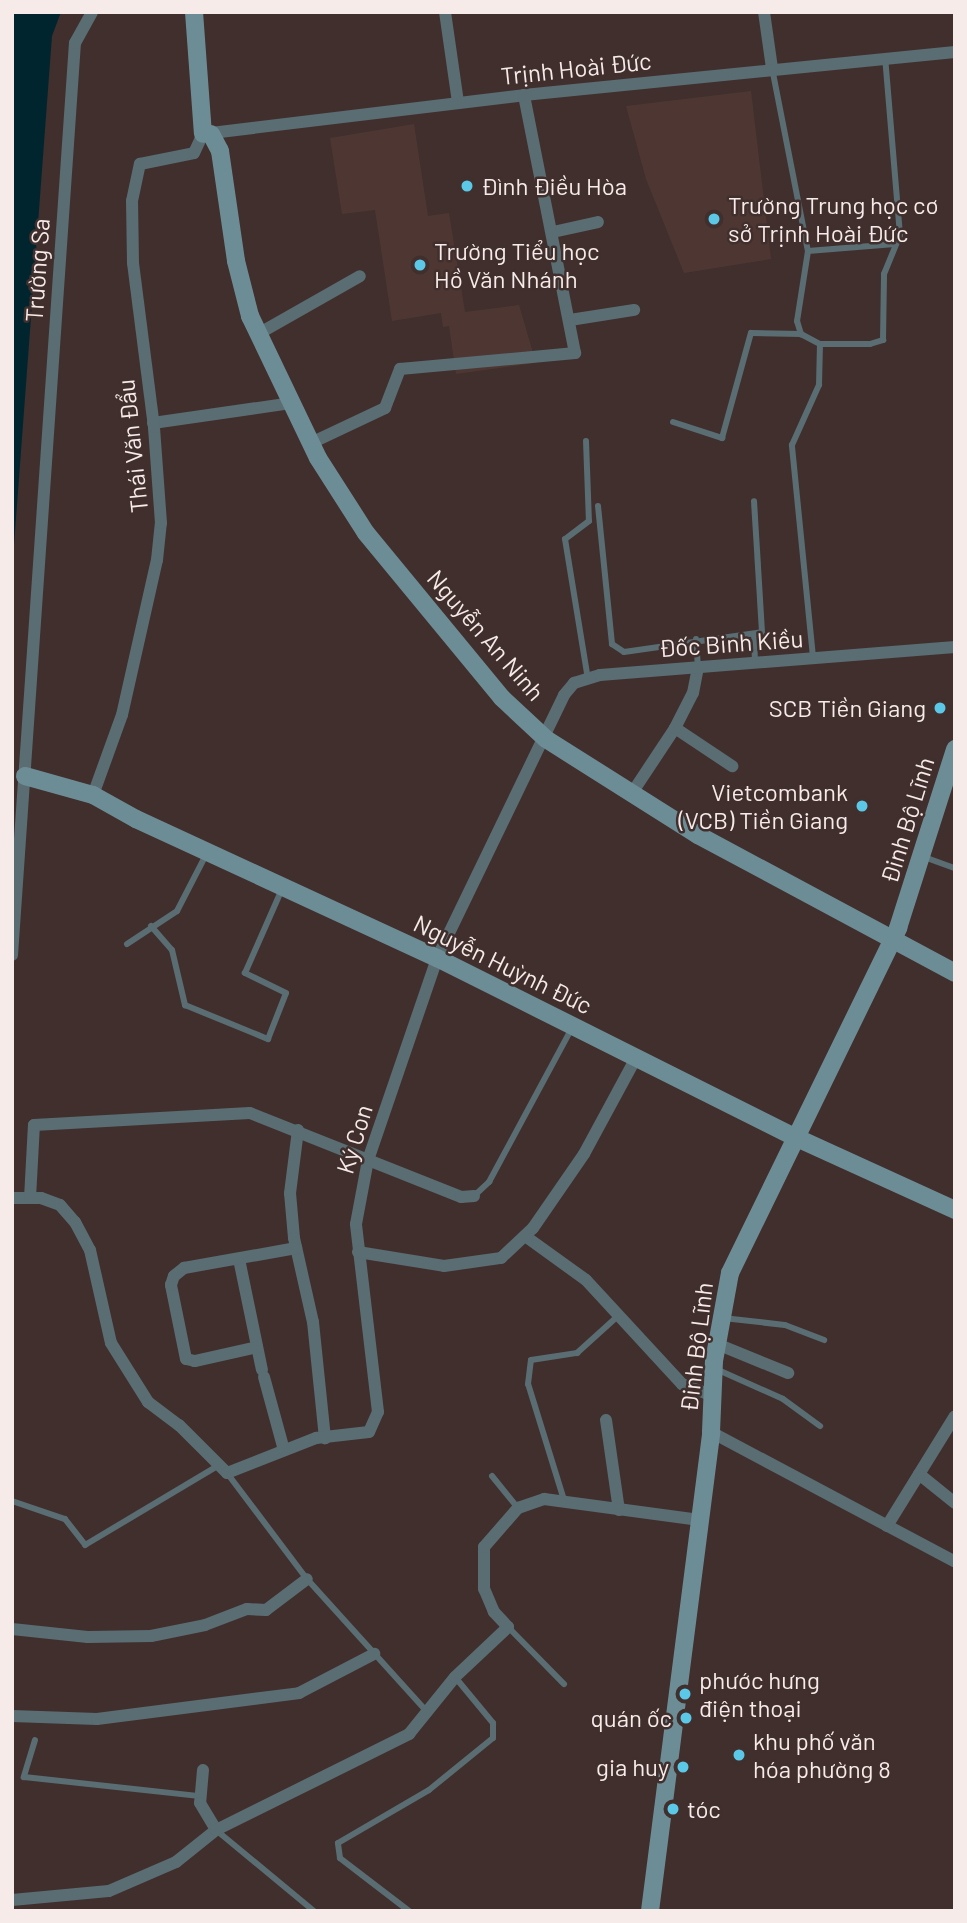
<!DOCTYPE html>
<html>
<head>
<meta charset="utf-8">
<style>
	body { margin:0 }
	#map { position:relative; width:967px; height:1923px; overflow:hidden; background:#402f2d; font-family:Barlow,sans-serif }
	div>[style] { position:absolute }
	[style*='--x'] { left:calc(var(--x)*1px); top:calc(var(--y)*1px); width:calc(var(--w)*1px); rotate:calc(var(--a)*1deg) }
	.built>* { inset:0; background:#4e3733 }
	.water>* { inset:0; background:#00252f }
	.lane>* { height:6px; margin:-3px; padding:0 3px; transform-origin:3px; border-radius:3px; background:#596d73 }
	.street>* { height:12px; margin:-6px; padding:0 6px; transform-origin:6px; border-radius:6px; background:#596d73 }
	.secondary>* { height:18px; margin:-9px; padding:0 9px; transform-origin:9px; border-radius:9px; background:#6d8d96 }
	.dots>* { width:19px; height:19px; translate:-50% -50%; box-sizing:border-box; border:4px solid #402f2d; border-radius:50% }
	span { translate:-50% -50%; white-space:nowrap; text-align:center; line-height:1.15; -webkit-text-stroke:5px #402f2d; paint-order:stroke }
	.street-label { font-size:24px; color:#f6ebe9 }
	.poi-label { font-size:24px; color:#f6ebe9 }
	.left { translate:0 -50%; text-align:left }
	.right { translate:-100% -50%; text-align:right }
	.frame { position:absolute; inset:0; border:14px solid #f6ebe9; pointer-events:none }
</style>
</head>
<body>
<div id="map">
	<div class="built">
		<div style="clip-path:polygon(751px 91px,771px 259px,684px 273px,646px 179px,626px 106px)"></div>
		<div style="clip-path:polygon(414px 124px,428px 216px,449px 213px,465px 312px,519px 305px,536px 363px,456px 374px,449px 326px,443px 327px,441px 313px,392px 321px,375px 210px,342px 214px,330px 138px)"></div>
	</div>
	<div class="water">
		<div style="clip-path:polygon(12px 12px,61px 12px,52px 36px,12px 572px)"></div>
	</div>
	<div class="lane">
		<div style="--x:772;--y:68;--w:187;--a:78.9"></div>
		<div style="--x:808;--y:251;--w:71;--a:98.9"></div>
		<div style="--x:797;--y:321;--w:14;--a:73"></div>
		<div style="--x:801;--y:334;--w:21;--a:28"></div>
		<div style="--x:820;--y:344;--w:50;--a:0"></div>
		<div style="--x:870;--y:344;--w:14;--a:-17"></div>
		<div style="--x:883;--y:340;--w:66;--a:-89.1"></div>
		<div style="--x:884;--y:274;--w:42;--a:-67.7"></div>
		<div style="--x:900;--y:235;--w:178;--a:-94.8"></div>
		<div style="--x:808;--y:251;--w:87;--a:-4.6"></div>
		<div style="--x:673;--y:422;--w:52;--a:18.1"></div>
		<div style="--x:722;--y:438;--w:109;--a:-74.6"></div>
		<div style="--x:751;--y:333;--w:50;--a:1.1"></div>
		<div style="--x:586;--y:441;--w:80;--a:87.9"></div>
		<div style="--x:589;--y:521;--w:30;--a:143"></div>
		<div style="--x:565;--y:539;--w:142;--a:80.7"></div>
		<div style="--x:598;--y:506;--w:139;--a:84.2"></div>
		<div style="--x:612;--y:644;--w:14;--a:34"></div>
		<div style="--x:624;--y:652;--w:139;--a:-8.2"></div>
		<div style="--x:762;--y:632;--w:131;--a:-93.5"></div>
		<div style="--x:754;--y:634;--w:28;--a:88"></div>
		<div style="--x:696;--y:639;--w:28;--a:86"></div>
		<div style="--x:813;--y:657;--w:213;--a:-95.7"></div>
		<div style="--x:792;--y:445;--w:66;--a:-65.8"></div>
		<div style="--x:819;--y:385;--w:41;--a:-88.6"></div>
		<div style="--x:924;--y:857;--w:33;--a:20"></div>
		<div style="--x:151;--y:926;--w:32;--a:49"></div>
		<div style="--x:172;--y:950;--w:57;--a:76.7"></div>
		<div style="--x:185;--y:1005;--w:90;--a:22.3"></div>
		<div style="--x:268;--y:1039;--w:49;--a:-68.6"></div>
		<div style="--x:286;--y:993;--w:46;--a:-154"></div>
		<div style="--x:245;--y:973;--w:92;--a:-66.2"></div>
		<div style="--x:127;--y:944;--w:60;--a:-33.4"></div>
		<div style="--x:177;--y:911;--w:65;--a:-62.7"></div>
		<div style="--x:474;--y:1196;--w:21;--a:-43"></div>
		<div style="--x:489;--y:1182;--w:175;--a:-61.7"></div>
		<div style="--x:723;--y:1318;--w:62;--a:6.4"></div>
		<div style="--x:785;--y:1325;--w:42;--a:21"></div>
		<div style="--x:716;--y:1369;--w:73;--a:24.1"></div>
		<div style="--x:783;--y:1399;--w:46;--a:36.1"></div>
		<div style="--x:227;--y:1473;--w:133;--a:53"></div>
		<div style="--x:307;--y:1579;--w:179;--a:47.9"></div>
		<div style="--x:492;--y:1476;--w:41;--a:50.9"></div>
		<div style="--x:564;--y:1500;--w:121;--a:-107.2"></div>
		<div style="--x:528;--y:1384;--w:24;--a:-83"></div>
		<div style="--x:531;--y:1360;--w:47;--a:-8.7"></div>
		<div style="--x:577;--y:1353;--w:57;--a:-42.1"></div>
		<div style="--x:12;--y:1501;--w:56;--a:18.8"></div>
		<div style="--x:65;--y:1519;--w:33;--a:52"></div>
		<div style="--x:85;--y:1545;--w:156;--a:-30.8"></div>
		<div style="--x:508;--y:1627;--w:80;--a:45.5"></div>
		<div style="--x:35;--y:1740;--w:39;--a:107"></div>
		<div style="--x:24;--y:1777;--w:177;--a:6.2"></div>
		<div style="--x:216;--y:1830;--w:127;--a:39.6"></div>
		<div style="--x:409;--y:1911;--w:87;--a:-142.5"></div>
		<div style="--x:340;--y:1858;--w:15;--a:-98"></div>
		<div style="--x:338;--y:1843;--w:105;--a:-30.2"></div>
		<div style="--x:429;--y:1790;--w:82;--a:-39.1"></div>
		<div style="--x:493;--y:1738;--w:15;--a:-90"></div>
		<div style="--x:493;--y:1723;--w:60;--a:-129.6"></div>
	</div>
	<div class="street">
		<div style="--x:445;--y:12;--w:91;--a:81.8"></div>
		<div style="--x:764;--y:12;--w:57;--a:81.9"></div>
		<div style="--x:553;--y:232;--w:46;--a:-12.5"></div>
		<div style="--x:570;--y:320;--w:65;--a:-8.9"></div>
		<div style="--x:258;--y:334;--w:117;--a:-29.6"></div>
		<div style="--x:153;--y:423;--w:139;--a:-8.2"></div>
		<div style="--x:311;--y:443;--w:82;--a:-25.3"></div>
		<div style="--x:385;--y:408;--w:42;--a:-69"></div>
		<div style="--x:400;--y:369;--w:176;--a:-5.2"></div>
		<div style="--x:575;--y:353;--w:263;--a:-101.2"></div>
		<div style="--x:675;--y:728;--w:69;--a:33.7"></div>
		<div style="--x:632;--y:793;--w:78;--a:-56.5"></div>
		<div style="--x:675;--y:728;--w:39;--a:-63"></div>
		<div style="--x:693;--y:693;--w:26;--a:-79"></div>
		<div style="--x:93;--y:795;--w:85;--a:-70.1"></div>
		<div style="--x:122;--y:715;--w:159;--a:-77.3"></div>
		<div style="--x:157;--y:560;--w:37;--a:-84"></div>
		<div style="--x:161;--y:523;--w:96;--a:-94.2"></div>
		<div style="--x:154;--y:427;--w:165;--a:-97.3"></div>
		<div style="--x:133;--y:263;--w:62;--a:-90.9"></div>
		<div style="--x:132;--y:201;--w:38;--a:-78"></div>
		<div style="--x:140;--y:164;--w:55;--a:-11.5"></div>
		<div style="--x:194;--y:153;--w:21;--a:-65"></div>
		<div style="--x:203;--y:134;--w:323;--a:-6.9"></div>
		<div style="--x:524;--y:95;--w:433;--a:-5.7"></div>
		<div style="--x:12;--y:955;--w:914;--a:-86.05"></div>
		<div style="--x:75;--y:43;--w:35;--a:-61"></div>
		<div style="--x:298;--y:1130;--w:64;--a:97.2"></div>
		<div style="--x:290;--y:1193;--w:45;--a:84.9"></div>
		<div style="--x:294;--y:1238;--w:86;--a:77.3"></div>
		<div style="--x:313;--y:1322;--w:117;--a:84.1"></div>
		<div style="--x:12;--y:1198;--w:29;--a:0"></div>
		<div style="--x:41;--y:1198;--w:20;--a:20"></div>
		<div style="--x:60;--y:1205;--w:23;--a:49"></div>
		<div style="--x:75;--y:1222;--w:32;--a:62"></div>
		<div style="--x:90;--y:1250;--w:95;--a:77.3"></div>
		<div style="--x:111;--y:1343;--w:70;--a:57.9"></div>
		<div style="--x:148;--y:1402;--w:39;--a:37"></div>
		<div style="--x:179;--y:1425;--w:68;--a:45"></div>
		<div style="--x:227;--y:1473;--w:96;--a:-21.5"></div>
		<div style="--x:316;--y:1438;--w:53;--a:-6.5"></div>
		<div style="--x:369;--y:1432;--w:22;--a:-66"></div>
		<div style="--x:378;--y:1412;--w:189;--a:-96.7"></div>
		<div style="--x:356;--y:1224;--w:65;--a:-79.4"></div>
		<div style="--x:368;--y:1160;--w:213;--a:-71.1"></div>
		<div style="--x:437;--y:958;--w:292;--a:-64.2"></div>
		<div style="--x:564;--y:695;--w:16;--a:-50"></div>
		<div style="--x:574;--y:683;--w:27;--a:-17"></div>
		<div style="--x:600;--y:675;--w:356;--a:-4.5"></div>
		<div style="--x:30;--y:1198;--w:73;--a:-86.9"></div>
		<div style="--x:34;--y:1125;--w:216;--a:-3.2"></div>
		<div style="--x:250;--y:1113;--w:227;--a:21.7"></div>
		<div style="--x:461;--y:1197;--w:13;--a:-4"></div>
		<div style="--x:525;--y:1236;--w:75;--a:35.8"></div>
		<div style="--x:586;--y:1280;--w:142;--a:47.3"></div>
		<div style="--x:682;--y:1384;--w:33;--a:21"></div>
		<div style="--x:358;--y:1252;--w:87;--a:9.2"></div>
		<div style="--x:444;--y:1266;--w:58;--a:-8"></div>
		<div style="--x:501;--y:1258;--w:44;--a:-43.2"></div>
		<div style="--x:533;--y:1228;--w:90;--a:-55.4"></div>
		<div style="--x:584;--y:1154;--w:109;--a:-61.6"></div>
		<div style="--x:239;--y:1259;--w:113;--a:78.3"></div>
		<div style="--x:717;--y:1344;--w:77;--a:22.2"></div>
		<div style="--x:257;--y:1347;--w:64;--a:167.3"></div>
		<div style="--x:195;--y:1361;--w:9;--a:-167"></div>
		<div style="--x:186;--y:1359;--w:76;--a:-101.5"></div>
		<div style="--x:171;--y:1285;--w:9;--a:-72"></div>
		<div style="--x:174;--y:1276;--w:13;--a:-39"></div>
		<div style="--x:184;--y:1268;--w:114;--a:-10.1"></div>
		<div style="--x:264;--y:1377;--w:76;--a:74.7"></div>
		<div style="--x:606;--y:1420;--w:91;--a:81.8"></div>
		<div style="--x:711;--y:1432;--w:276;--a:28"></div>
		<div style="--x:919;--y:1474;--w:46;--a:38.9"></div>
		<div style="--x:887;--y:1526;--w:129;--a:-58.3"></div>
		<div style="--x:12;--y:1629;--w:76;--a:6"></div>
		<div style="--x:88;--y:1637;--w:63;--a:-0.9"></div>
		<div style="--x:151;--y:1636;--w:55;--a:-11.5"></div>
		<div style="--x:205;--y:1625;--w:45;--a:-20.9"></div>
		<div style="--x:247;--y:1609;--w:19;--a:3"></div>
		<div style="--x:266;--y:1610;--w:51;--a:-37.1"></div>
		<div style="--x:12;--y:1716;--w:85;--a:2"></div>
		<div style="--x:97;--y:1719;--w:204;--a:-7.3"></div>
		<div style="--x:299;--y:1693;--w:85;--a:-27.5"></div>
		<div style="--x:203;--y:1770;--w:33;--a:95"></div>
		<div style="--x:200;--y:1803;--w:31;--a:59"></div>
		<div style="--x:12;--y:1900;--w:97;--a:-5.3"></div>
		<div style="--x:109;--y:1891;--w:73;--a:-23.4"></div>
		<div style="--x:176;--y:1862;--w:51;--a:-38.7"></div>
		<div style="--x:216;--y:1830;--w:216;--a:-26.4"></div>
		<div style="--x:409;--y:1734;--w:73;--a:-51.1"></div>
		<div style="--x:455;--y:1677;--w:73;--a:-43.3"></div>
		<div style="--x:508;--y:1627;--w:21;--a:-133"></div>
		<div style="--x:494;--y:1612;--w:25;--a:-113"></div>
		<div style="--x:484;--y:1589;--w:42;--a:-90"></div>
		<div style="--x:484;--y:1547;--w:52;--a:-48.9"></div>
		<div style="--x:518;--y:1508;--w:28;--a:-19"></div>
		<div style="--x:544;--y:1499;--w:157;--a:7.7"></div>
	</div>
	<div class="secondary">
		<div style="--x:194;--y:12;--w:122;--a:85.8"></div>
		<div style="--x:211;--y:134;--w:19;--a:62"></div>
		<div style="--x:220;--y:151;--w:111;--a:81.7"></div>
		<div style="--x:236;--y:261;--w:57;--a:75.7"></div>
		<div style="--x:250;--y:316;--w:157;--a:64.4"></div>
		<div style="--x:318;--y:458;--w:89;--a:57.4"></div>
		<div style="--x:366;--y:533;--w:214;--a:50.5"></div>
		<div style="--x:502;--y:698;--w:60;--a:43"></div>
		<div style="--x:546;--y:739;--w:180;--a:32.3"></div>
		<div style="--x:698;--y:835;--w:292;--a:28.2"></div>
		<div style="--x:25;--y:776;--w:71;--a:15.6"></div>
		<div style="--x:93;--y:795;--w:49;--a:29.2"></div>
		<div style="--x:136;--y:819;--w:332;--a:24.8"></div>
		<div style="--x:437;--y:958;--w:402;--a:26.6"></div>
		<div style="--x:797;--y:1138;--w:174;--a:24.5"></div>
		<div style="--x:650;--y:1911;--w:483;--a:-82.7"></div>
		<div style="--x:711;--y:1432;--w:71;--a:-87.6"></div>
		<div style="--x:714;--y:1361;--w:89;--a:-79.7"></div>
		<div style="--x:730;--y:1273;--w:384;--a:-64"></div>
		<div style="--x:898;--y:928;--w:188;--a:-72.3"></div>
	</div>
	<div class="dots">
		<div style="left:467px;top:186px;background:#5ac8e6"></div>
		<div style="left:714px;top:219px;background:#5ac8e6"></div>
		<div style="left:420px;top:265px;background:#5ac8e6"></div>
		<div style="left:940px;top:708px;background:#5ac8e6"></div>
		<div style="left:862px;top:806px;background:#5ac8e6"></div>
		<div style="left:685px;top:1694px;background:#5ac8e6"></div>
		<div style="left:686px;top:1718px;background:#5ac8e6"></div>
		<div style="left:739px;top:1755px;background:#5ac8e6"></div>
		<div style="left:683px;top:1767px;background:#5ac8e6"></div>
		<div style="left:673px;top:1809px;background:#5ac8e6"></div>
	</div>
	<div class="street-label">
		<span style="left:576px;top:68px;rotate:-6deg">Trịnh Hoài Đức</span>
		<span style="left:37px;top:270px;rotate:-86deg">Trường Sa</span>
		<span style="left:132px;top:446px;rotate:-96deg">Thái Văn Đẩu</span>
		<span style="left:486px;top:635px;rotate:49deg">Nguyễn An Ninh</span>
		<span style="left:731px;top:643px;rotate:-4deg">Đốc Binh Kiều</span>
		<span style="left:907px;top:820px;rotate:-73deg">Đinh Bộ Lĩnh</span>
		<span style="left:503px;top:964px;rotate:26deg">Nguyễn Huỳnh Đức</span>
		<span style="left:354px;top:1139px;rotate:-73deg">Ký Con</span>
		<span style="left:696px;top:1347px;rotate:-83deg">Đinh Bộ Lĩnh</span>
	</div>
	<div class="poi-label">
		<span class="left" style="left:481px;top:186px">Đình Điều Hòa</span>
		<span class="left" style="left:728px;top:219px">Trường Trung học cơ<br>sở Trịnh Hoài Đức</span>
		<span class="left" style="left:434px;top:265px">Trường Tiểu học<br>Hồ Văn Nhánh</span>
		<span class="right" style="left:926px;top:708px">SCB Tiền Giang</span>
		<span class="right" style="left:848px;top:806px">Vietcombank<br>(VCB) Tiền Giang</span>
		<span class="left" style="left:699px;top:1694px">phước hưng<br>điện thoại</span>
		<span class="right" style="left:672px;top:1718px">quán ốc</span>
		<span class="left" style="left:753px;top:1755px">khu phố văn<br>hóa phường 8</span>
		<span class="right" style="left:669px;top:1767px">gia huy</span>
		<span class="left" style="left:687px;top:1809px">tóc</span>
	</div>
	<div class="frame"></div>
</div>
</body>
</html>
